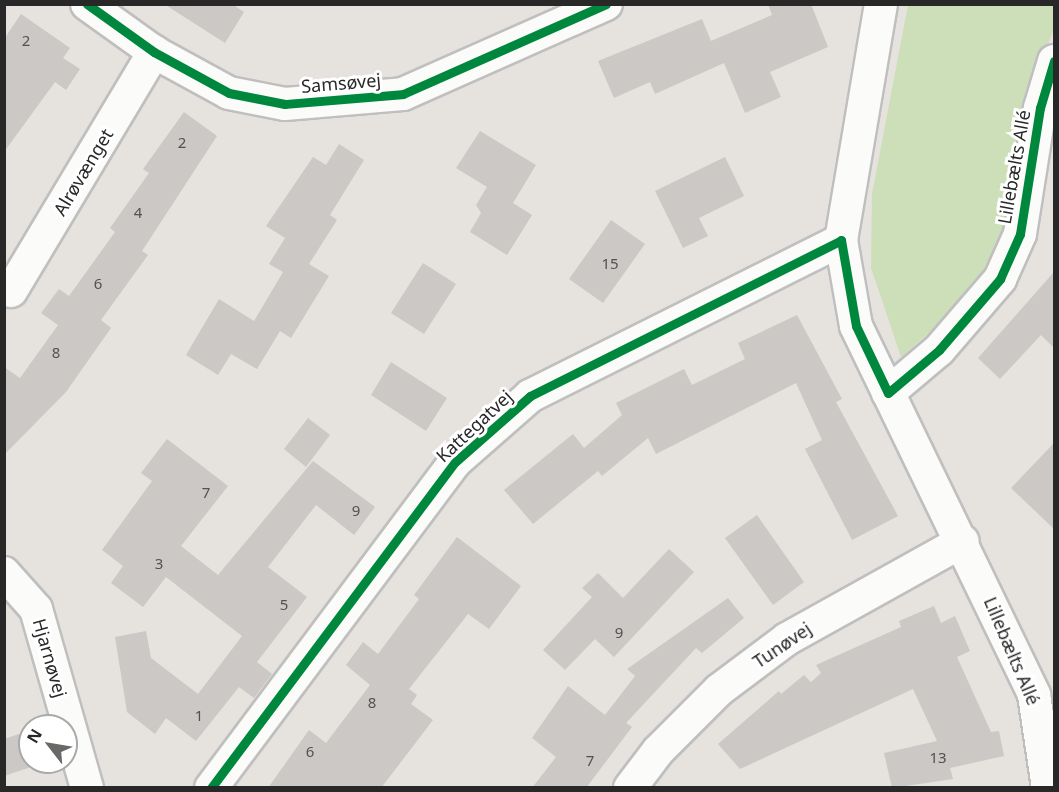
<!DOCTYPE html>
<html>
<head>
<meta charset="utf-8">
<style>
	body { margin:0 }
	#map { position:relative; width:1059px; height:792px; overflow:hidden; background:#e6e2de; font-family:"Noto Sans",sans-serif }
	div>[style] { position:absolute }
	[style*='--x'] { left:calc(var(--x)*1px); top:calc(var(--y)*1px); width:calc(var(--w)*1px); rotate:calc(var(--a)*1deg) }
	.green>* { inset:0; background:#ccdfb9 }
	.building>* { inset:0; background:#cbc8c5 }
	.roads { filter:drop-shadow(2px 0 #c0bfbf) drop-shadow(-2px 0 #c0bfbf) drop-shadow(0 2px #c0bfbf) drop-shadow(0 -2px #c0bfbf) }
	.street>* { height:32px; margin:-16px; padding:0 16px; transform-origin:16px; border-radius:16px; background:#fbfbfa }
	.cycleway>* { height:9px; margin:-4.5px; padding:0 4.5px; transform-origin:4.5px; border-radius:4.5px; background:#00873e }
	span { translate:-50% -50%; white-space:nowrap; text-align:center; line-height:1.15; -webkit-text-stroke:6px #fff; paint-order:stroke }
	.number-label { font-size:15px; color:#525251 }
	.number-label span { -webkit-text-stroke-width:0 }
	.street-label { font-size:18px; color:#282828 }
	.frame { position:absolute; inset:0; border:6px solid #282828; pointer-events:none }
	.north { position:absolute; left:18px; top:714px; width:60px; height:60px; box-sizing:border-box; background:#fff; border:2px solid #a9a9a9; border-radius:50%; rotate:301deg; font-size:16px; font-weight:700; line-height:24px; text-align:center; color:#282828 }
	.north::after { content:''; display:block; margin:auto; width:21px; height:27px; background:#6a6968; clip-path:polygon(50% 0,100% 100%,50% 72%,0 100%) }
</style>
</head>
<body>
<div id="map">
	<div class="green">
		<div style="clip-path:polygon(908px 5px,1054px 5px,1054px 29px,1040px 64px,1006px 238px,971px 296px,901px 357px,871px 268px,872px 194px)"></div>
	</div>
	<div class="building">
		<div style="clip-path:polygon(164px 4px,232px 4px,244px 12px,225px 43px)"></div>
		<div style="clip-path:polygon(768px 4px,811px 4px,828px 47px,770px 72px,781px 97px,745px 113px,724px 63px,655px 94px,650px 82px,614px 98px,598px 61px,702px 19px,711px 41px,772px 15px)"></div>
		<div style="clip-path:polygon(21px 14px,70px 48px,63px 58px,80px 69px,66px 90px,55px 82px,4px 152px,4px 39px)"></div>
		<div style="clip-path:polygon(184px 112px,217px 136px,142px 251px,148px 255px,101px 320px,111px 328px,66px 392px,4px 455px,4px 367px,20px 378px,58px 325px,41px 313px,59px 289px,69px 296px,115px 232px,110px 228px,149px 173px,143px 169px)"></div>
		<div style="clip-path:polygon(480px 131px,536px 165px,513px 203px,532px 215px,507px 255px,470px 232px,481px 213px,476px 205px,487px 187px,456px 168px)"></div>
		<div style="clip-path:polygon(339px 144px,364px 160px,330px 215px,337px 220px,309px 264px,329px 276px,291px 338px,280px 331px,257px 369px,231px 354px,218px 375px,186px 355px,219px 299px,254px 321px,283px 272px,269px 264px,285px 238px,266px 226px,313px 157px,326px 165px)"></div>
		<div style="clip-path:polygon(725px 157px,744px 196px,699px 218px,708px 236px,683px 248px,655px 191px)"></div>
		<div style="clip-path:polygon(611px 220px,645px 244px,603px 303px,569px 279px)"></div>
		<div style="clip-path:polygon(423px 263px,456px 284px,424px 334px,391px 313px)"></div>
		<div style="clip-path:polygon(1054px 272px,1054px 348px,1041px 335px,1000px 379px,978px 358px)"></div>
		<div style="clip-path:polygon(797px 315px,842px 399px,836px 402px,898px 516px,852px 540px,805px 449px,822px 440px,796px 383px,656px 454px,648px 438px,602px 476px,598px 471px,533px 524px,504px 490px,573px 434px,584px 448px,622px 415px,616px 403px,684px 369px,692px 385px,745px 359px,738px 343px)"></div>
		<div style="clip-path:polygon(391px 362px,447px 398px,426px 431px,371px 395px)"></div>
		<div style="clip-path:polygon(308px 418px,330px 435px,306px 467px,284px 449px)"></div>
		<div style="clip-path:polygon(167px 439px,228px 486px,181px 546px,218px 575px,313px 461px,375px 507px,354px 535px,316px 505px,268px 567px,307px 597px,257px 662px,272px 674px,254px 698px,239px 687px,196px 741px,166px 718px,155px 734px,127px 712px,115px 637px,146px 631px,151px 658px,198px 694px,242px 636px,166px 577px,143px 607px,111px 583px,123px 566px,102px 550px,152px 481px,141px 473px)"></div>
		<div style="clip-path:polygon(1054px 443px,1054px 529px,1011px 488px)"></div>
		<div style="clip-path:polygon(757px 515px,804px 582px,773px 605px,725px 538px)"></div>
		<div style="clip-path:polygon(457px 537px,521px 586px,489px 629px,468px 614px,409px 689px,417px 695px,411px 704px,433px 720px,381px 788px,268px 788px,309px 730px,326px 743px,370px 685px,346px 665px,363px 642px,378px 654px,419px 599px,414px 595px)"></div>
		<div style="clip-path:polygon(669px 549px,694px 572px,614px 657px,595px 639px,565px 670px,543px 650px,592px 597px,582px 588px,598px 573px,623px 598px)"></div>
		<div style="clip-path:polygon(728px 598px,744px 618px,702px 653px,696px 648px,626px 723px,632px 727px,586px 788px,532px 788px,556px 757px,532px 738px,568px 686px,605px 715px,635px 676px,627px 669px)"></div>
		<div style="clip-path:polygon(934px 606px,941px 623px,955px 616px,970px 651px,957px 657px,991px 732px,999px 731px,1004px 756px,950px 768px,953px 779px,892px 788px,884px 753px,937px 741px,913px 689px,740px 769px,718px 744px,779px 691px,781px 694px,804px 675px,811px 682px,821px 673px,816px 665px,901px 627px,899px 621px)"></div>
		<div style="clip-path:polygon(25px 732px,30px 762px,37px 765px,4px 776px,4px 739px)"></div>
	</div>
	<div class="roads">
		<div class="street">
			<div style="--x:87;--y:4;--w:82;--a:35.6"></div>
			<div style="--x:154;--y:52;--w:85;--a:28.7"></div>
			<div style="--x:229;--y:93;--w:57;--a:11.1"></div>
			<div style="--x:285;--y:104;--w:118;--a:-4.8"></div>
			<div style="--x:403;--y:94;--w:222;--a:-23.9"></div>
			<div style="--x:881;--y:4;--w:239;--a:99.6"></div>
			<div style="--x:841;--y:240;--w:87;--a:80.1"></div>
			<div style="--x:856;--y:326;--w:410;--a:64.2"></div>
			<div style="--x:1034;--y:695;--w:94;--a:81.4"></div>
			<div style="--x:11;--y:291;--w:279;--a:-59.1"></div>
			<div style="--x:888;--y:393;--w:67;--a:-40.1"></div>
			<div style="--x:939;--y:350;--w:94;--a:-49.3"></div>
			<div style="--x:1000;--y:279;--w:49;--a:-66"></div>
			<div style="--x:1020;--y:234;--w:128;--a:-81"></div>
			<div style="--x:1040;--y:108;--w:49;--a:-73.4"></div>
			<div style="--x:4;--y:573;--w:48;--a:48.4"></div>
			<div style="--x:36;--y:609;--w:186;--a:74.1"></div>
			<div style="--x:211;--y:788;--w:407;--a:-53.2"></div>
			<div style="--x:455;--y:462;--w:100;--a:-41.3"></div>
			<div style="--x:530;--y:396;--w:348;--a:-26.6"></div>
			<div style="--x:630;--y:788;--w:46;--a:-52.9"></div>
			<div style="--x:658;--y:751;--w:86;--a:-45"></div>
			<div style="--x:719;--y:690;--w:85;--a:-36.9"></div>
			<div style="--x:787;--y:639;--w:201;--a:-29.1"></div>
		</div>
	</div>
	<div class="cycleway">
		<div style="--x:87;--y:4;--w:82;--a:35.6"></div>
		<div style="--x:154;--y:52;--w:85;--a:28.7"></div>
		<div style="--x:229;--y:93;--w:57;--a:11.1"></div>
		<div style="--x:285;--y:104;--w:118;--a:-4.8"></div>
		<div style="--x:403;--y:94;--w:222;--a:-23.9"></div>
		<div style="--x:211;--y:788;--w:407;--a:-53.2"></div>
		<div style="--x:455;--y:462;--w:100;--a:-41.3"></div>
		<div style="--x:530;--y:396;--w:348;--a:-26.6"></div>
		<div style="--x:841;--y:240;--w:87;--a:80.1"></div>
		<div style="--x:856;--y:326;--w:74;--a:64.5"></div>
		<div style="--x:888;--y:393;--w:67;--a:-40.1"></div>
		<div style="--x:939;--y:350;--w:94;--a:-49.3"></div>
		<div style="--x:1000;--y:279;--w:49;--a:-66"></div>
		<div style="--x:1020;--y:234;--w:128;--a:-81"></div>
		<div style="--x:1040;--y:108;--w:49;--a:-73.4"></div>
	</div>
	<div class="number-label">
		<span style="left:26px;top:41px">2</span>
		<span style="left:182px;top:143px">2</span>
		<span style="left:138px;top:213px">4</span>
		<span style="left:610px;top:264px">15</span>
		<span style="left:98px;top:284px">6</span>
		<span style="left:56px;top:353px">8</span>
		<span style="left:206px;top:493px">7</span>
		<span style="left:356px;top:511px">9</span>
		<span style="left:159px;top:564px">3</span>
		<span style="left:284px;top:605px">5</span>
		<span style="left:619px;top:633px">9</span>
		<span style="left:372px;top:703px">8</span>
		<span style="left:199px;top:716px">1</span>
		<span style="left:310px;top:752px">6</span>
		<span style="left:938px;top:758px">13</span>
		<span style="left:590px;top:761px">7</span>
	</div>
	<div class="street-label">
		<span style="left:341px;top:83px;rotate:-5deg">Samsøvej</span>
		<span style="left:1014px;top:167px;rotate:-80deg">Lillebælts Allé</span>
		<span style="left:83px;top:172px;rotate:-59deg">Alrøvænget</span>
		<span style="left:474px;top:426px;rotate:-43deg">Kattegatvej</span>
		<span style="left:782px;top:645px;rotate:-34deg">Tunøvej</span>
		<span style="left:1012px;top:651px;rotate:67deg">Lillebælts Allé</span>
		<span style="left:50px;top:658px;rotate:74deg">Hjarnøvej</span>
	</div>
	<div class="frame"></div>
	<div class="north">N</div>
</div>
</body>
</html>
